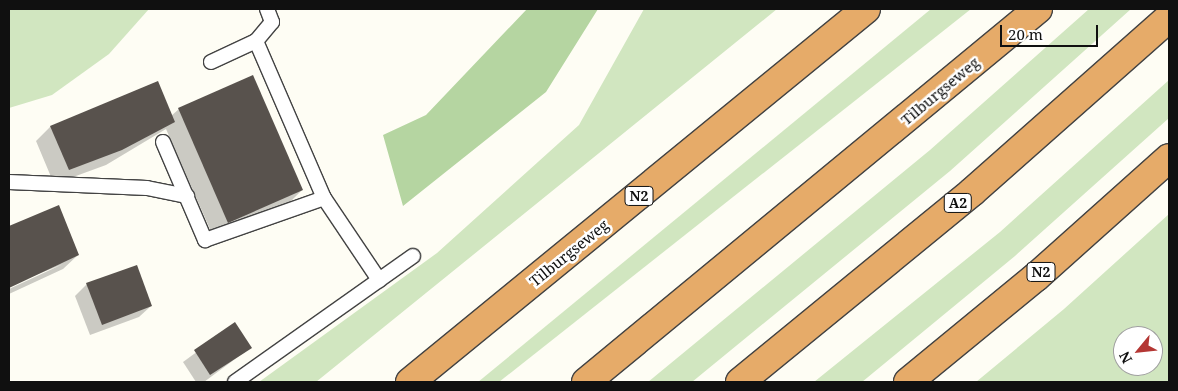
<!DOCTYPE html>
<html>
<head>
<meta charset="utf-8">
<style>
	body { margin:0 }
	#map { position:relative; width:1178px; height:391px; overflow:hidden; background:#fefdf4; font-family:"Noto Serif",serif }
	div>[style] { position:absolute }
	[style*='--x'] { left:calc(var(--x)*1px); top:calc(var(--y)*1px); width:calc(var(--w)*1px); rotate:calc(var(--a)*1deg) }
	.green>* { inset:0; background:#d1e6c0 }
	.forest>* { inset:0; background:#b5d5a1 }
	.shadow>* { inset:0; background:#0003 }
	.building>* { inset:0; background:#58524d }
	.roads { filter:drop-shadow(1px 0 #434343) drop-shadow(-1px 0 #434343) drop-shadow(0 1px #434343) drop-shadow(0 -1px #434343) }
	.lane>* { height:14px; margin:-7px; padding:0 7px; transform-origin:7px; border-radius:7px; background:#fff }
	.highway>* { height:28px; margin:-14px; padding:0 14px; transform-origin:14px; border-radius:14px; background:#e6ab69 }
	span { translate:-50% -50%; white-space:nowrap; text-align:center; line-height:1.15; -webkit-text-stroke:5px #fff; paint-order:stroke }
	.shield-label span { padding:1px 4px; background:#fff; border:1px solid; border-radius:4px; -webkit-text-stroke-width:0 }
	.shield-label { font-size:14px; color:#101010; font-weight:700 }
	.street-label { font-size:15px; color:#101010 }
	.frame { position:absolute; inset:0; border:10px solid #101010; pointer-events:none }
	.north { position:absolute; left:1113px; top:326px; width:50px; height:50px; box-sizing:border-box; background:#fff; border:1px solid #9f9f9f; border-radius:50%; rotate:242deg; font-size:14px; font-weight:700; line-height:20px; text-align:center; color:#101010 }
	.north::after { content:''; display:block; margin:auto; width:18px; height:22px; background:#b43734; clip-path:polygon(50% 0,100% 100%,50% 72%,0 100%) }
	.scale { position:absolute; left:1000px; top:25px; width:98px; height:22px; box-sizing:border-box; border:2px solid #101010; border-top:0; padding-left:6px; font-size:15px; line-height:18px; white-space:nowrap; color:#101010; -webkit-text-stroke:4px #fff; paint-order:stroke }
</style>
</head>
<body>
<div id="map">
	<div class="green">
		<div style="clip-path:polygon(9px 9px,149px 9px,109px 54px,52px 95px,9px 108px)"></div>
		<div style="clip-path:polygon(644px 9px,777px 9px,316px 382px,259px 382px,437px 253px,579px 125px)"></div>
		<div style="clip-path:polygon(931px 9px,971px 9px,499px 382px,478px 382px)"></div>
		<div style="clip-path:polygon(1089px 9px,1131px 9px,950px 171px,692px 382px,648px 382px,930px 150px)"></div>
		<div style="clip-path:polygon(1169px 80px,1169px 118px,1015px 256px,862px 382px,814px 382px,1000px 232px)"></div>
		<div style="clip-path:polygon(evenodd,1169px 214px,1169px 382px,976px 382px,1064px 309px,1169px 214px,1123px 336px,1153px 336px,1153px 366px,1123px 366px,1123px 336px)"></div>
	</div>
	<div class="forest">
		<div style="clip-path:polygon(527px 9px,598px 9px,546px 92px,403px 206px,383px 135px,426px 115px)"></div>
	</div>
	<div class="shadow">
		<div style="clip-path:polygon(157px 82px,171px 116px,179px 109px,302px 190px,287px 205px,213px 236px,166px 129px,106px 165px,54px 184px,36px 141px,50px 127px)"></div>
		<div style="clip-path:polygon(58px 207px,78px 255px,63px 269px,9px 294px,9px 289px,63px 264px,9px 286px,9px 227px)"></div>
		<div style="clip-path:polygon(87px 284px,151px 306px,139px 317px,90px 335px,75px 296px)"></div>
		<div style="clip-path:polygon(235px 324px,250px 348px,204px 382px,196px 382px,183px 362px)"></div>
	</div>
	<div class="building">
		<div style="clip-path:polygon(253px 75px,303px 190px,228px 223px,178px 108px)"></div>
		<div style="clip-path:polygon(158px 81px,175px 122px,122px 150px,69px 170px,50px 126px)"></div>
		<div style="clip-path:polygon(59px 205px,79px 255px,9px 288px,9px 226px)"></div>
		<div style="clip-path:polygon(137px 265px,152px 306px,102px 325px,86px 283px)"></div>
		<div style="clip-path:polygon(235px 322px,252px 348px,210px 375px,194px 350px)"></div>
	</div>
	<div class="roads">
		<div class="lane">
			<div style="--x:267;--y:9;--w:14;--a:69"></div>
			<div style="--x:272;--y:22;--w:25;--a:130"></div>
			<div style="--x:256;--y:41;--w:171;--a:66.6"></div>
			<div style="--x:324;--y:198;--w:99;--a:56.1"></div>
			<div style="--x:211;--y:62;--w:50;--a:-25"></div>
			<div style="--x:163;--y:142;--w:107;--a:66.8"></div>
			<div style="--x:205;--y:240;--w:126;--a:-19.4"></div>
			<div style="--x:9;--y:182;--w:138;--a:2.5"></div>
			<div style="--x:147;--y:188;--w:41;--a:11.3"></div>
			<div style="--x:235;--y:382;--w:218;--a:-35.3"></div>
		</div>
		<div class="highway">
			<div style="--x:410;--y:382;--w:589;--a:-39.28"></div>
			<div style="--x:586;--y:382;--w:586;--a:-39.53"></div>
			<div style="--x:740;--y:382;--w:300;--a:-39.3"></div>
			<div style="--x:972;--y:192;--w:263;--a:-41.5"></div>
			<div style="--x:908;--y:382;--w:166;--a:-39.4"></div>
			<div style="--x:1036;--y:277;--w:178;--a:-41.8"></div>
		</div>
	</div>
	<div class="shield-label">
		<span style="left:639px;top:196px">N2</span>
		<span style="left:958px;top:203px">A2</span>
		<span style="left:1041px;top:272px">N2</span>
	</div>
	<div class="street-label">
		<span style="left:940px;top:91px;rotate:-40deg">Tilburgseweg</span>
		<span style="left:569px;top:253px;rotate:-39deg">Tilburgseweg</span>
	</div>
	<div class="frame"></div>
	<div class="north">N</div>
	<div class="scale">20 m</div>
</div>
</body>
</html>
